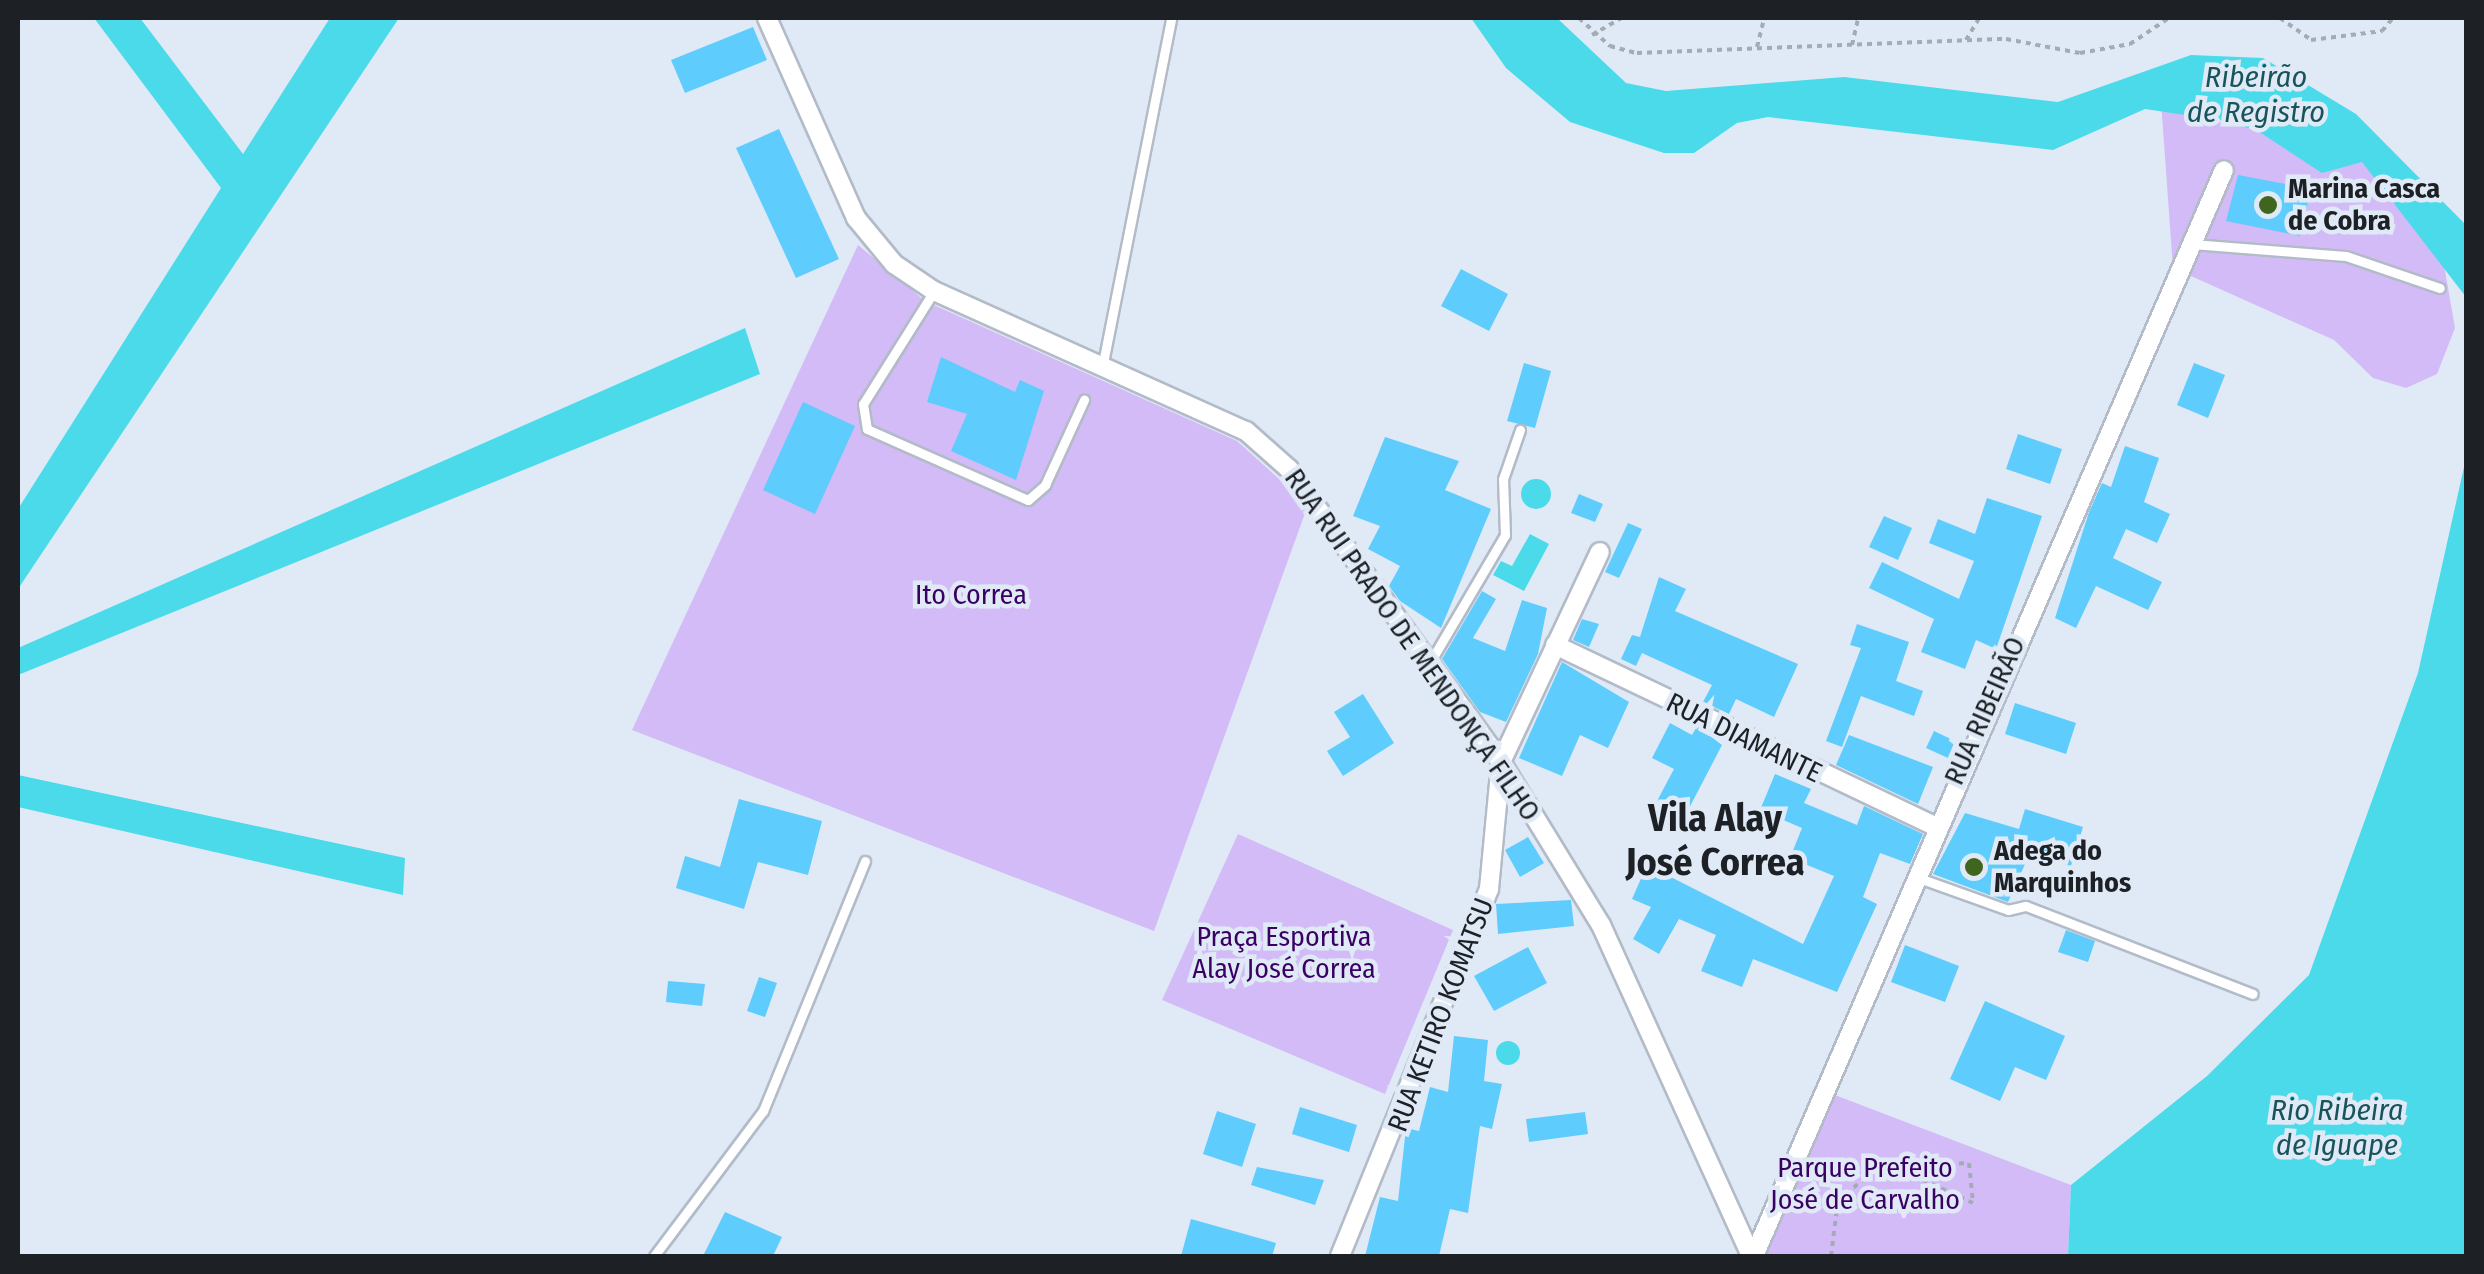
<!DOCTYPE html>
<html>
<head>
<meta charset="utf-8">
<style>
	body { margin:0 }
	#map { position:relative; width:2484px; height:1274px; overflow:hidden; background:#e0eaf6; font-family:"Fira Sans Condensed",sans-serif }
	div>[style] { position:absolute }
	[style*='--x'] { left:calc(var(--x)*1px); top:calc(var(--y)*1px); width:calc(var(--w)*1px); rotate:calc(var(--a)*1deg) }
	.green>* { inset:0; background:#d3bbf7 }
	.water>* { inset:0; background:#4bdaea }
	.round { border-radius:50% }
	.building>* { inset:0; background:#5eccfc }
	.path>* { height:4px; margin-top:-2px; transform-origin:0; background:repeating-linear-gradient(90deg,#a3abb4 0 5px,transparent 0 10px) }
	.roads { filter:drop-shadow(2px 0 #b2bbc7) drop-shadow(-2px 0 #b2bbc7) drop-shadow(0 2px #b2bbc7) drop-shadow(0 -2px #b2bbc7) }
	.lane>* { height:9px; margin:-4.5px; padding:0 4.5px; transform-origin:4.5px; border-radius:4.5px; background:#fff }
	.street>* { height:18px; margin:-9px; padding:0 9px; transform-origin:9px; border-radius:9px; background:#fff }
	.dots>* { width:28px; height:28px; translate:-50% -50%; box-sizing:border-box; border:5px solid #e0eaf6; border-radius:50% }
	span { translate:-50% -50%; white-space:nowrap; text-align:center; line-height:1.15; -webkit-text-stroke:9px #e0eaf6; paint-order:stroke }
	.poi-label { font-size:28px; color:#1d2125; font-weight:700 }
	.left { translate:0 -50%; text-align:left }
	.park-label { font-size:28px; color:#3a0064 }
	.street-label { font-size:28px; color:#1d2125 }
	.water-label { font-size:30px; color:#18545b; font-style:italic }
	.district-label { font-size:38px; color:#1d2125; font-weight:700 }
	.frame { position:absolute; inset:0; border:20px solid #1d2125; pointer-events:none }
</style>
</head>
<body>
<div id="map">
	<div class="green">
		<div style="clip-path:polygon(2160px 88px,2334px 129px,2440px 242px,2455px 328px,2437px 374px,2406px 388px,2373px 378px,2334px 340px,2173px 268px)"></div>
		<div style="clip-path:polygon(858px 245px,925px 301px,1237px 441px,1308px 505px,1154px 931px,632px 730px)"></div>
		<div style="clip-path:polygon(1238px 834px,1453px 930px,1385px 1094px,1162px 1000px)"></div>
		<div style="clip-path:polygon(1827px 1092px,2071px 1185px,2068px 1256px,1758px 1256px)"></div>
	</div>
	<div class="water">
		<div style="clip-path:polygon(94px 18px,140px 18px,243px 154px,330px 18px,399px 18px,18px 589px,18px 509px,221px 188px)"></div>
		<div style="clip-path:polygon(1471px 18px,1557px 18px,1626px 83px,1666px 91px,1844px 77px,2058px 102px,2191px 55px,2263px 58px,2356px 114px,2466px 225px,2466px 297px,2362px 162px,2322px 173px,2258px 131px,2225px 121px,2145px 109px,2053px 150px,1768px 117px,1737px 123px,1694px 153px,1664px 153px,1570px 122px,1506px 68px)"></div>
		<div style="clip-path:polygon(745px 328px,760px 374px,18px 675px,18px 648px)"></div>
		<div style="clip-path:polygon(2466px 458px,2466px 1256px,2068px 1256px,2071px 1185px,2207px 1076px,2309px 975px,2418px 673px)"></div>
		<div class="round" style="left:1521px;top:479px;width:30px;height:30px"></div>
		<div style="clip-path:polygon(1530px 534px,1549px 544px,1524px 591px,1493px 575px,1501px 561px,1512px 566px)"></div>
		<div style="clip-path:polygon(18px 775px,405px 858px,403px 895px,18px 807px)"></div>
		<div class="round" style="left:1496px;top:1041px;width:24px;height:24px"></div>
	</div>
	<div class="building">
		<div style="clip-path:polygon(753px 27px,767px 60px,685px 93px,671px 60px)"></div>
		<div style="clip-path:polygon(779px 129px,839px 259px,796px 278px,736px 148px)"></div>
		<div style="clip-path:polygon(2238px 175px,2311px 189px,2300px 236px,2226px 221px)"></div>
		<div style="clip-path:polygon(1461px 269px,1508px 294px,1489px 331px,1441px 306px)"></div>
		<div style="clip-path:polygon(941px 357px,1015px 392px,1020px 380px,1044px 391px,1016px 480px,951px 451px,967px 414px,927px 402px)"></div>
		<div style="clip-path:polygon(1524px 363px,1551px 371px,1535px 428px,1507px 421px)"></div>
		<div style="clip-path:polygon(2194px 363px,2225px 375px,2208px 418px,2177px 405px)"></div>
		<div style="clip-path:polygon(803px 402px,855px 426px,815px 514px,763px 490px)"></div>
		<div style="clip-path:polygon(2018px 434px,2062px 449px,2050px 484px,2006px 469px)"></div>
		<div style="clip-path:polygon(1385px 437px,1459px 461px,1445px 490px,1491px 509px,1441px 628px,1400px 601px,1389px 586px,1400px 566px,1368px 549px,1380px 526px,1353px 516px)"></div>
		<div style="clip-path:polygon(2125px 446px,2159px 458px,2144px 502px,2170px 514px,2157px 543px,2126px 529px,2113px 558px,2162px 582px,2148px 610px,2096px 586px,2076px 628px,2055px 618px,2089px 512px,2102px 483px,2111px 487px)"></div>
		<div style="clip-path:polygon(1579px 494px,1603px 504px,1595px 522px,1571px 513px)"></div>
		<div style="clip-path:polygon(1987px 498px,2042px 516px,1996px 649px,1976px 640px,1965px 669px,1921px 652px,1934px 619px,1869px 588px,1882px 562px,1959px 599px,1974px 561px,1929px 543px,1938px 519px,1975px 534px)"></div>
		<div style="clip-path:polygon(1884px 516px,1912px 528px,1898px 560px,1869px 547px)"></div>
		<div style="clip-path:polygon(1628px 523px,1642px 529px,1619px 578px,1605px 572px)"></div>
		<div style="clip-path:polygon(1659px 577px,1686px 589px,1675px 611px,1798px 664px,1774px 717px,1736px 699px,1729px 714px,1703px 702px,1712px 685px,1642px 653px,1636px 666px,1621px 659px,1632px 635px,1640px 637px)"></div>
		<div style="clip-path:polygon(1482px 591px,1496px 599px,1473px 638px,1505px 651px,1522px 600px,1547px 608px,1538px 654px,1506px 722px,1480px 712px,1442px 659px)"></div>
		<div style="clip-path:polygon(1582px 619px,1599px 624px,1589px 647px,1573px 640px)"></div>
		<div style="clip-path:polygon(1857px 624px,1909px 642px,1896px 681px,1923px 691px,1914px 716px,1861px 696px,1842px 747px,1826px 741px,1861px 648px,1850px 645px)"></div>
		<div style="clip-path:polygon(1562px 662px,1629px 702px,1608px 748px,1580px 735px,1562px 776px,1519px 758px)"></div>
		<div style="clip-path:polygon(1363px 694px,1394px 743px,1343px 776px,1327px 751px,1350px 737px,1334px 712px)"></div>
		<div style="clip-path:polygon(2015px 703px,2076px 723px,2066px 754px,2005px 734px)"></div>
		<div style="clip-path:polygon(1670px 723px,1692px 735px,1697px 726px,1722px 745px,1685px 816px,1657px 801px,1674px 769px,1652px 758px)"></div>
		<div style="clip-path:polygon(1934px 731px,1955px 741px,1948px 758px,1926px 748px)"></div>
		<div style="clip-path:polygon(1849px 735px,1933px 767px,1918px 804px,1836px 765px)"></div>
		<div style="clip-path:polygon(1775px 774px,1811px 789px,1804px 803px,1857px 825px,1864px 806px,1923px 834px,1910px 864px,1880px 853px,1863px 897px,1877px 904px,1837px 992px,1753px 959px,1742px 987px,1701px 971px,1716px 935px,1679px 919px,1659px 954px,1633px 939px,1651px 907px,1632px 899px,1647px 865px,1803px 944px,1834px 876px,1790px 858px,1802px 828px,1760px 810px)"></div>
		<div style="clip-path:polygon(739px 799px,822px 821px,808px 875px,758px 862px,744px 909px,676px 888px,685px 856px,720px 867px)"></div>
		<div style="clip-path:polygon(2025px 809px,2083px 827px,2071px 866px,2030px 853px,2008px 902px,1933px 874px,1965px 813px,2019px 829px)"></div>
		<div style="clip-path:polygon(1528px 837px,1544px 863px,1520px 877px,1505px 850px)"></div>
		<div style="clip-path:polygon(1571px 900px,1574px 926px,1498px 934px,1496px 904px)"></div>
		<div style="clip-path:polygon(2066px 930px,2095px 941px,2088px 962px,2058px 952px)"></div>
		<div style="clip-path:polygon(1905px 945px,1959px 966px,1945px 1002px,1891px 982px)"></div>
		<div style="clip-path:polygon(1528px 947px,1547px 983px,1494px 1011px,1474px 976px)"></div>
		<div style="clip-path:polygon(759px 977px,777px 983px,765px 1017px,747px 1011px)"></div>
		<div style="clip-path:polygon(668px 981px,705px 984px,702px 1006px,666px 1002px)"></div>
		<div style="clip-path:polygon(1985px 1001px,2065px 1036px,2046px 1080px,2015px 1067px,2000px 1101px,1950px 1079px)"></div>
		<div style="clip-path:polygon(1454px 1036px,1488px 1040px,1484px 1081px,1502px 1084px,1492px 1129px,1480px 1126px,1468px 1213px,1450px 1209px,1439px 1256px,1365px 1256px,1380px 1197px,1398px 1201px,1406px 1128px,1419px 1131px,1430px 1087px,1448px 1092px)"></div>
		<div style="clip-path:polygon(1300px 1107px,1357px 1125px,1349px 1152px,1292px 1134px)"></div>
		<div style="clip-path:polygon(1217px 1111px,1256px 1124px,1242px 1167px,1203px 1154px)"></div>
		<div style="clip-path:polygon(1585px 1112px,1588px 1134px,1529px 1142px,1526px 1119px)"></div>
		<div style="clip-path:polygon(1257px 1167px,1324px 1180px,1315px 1205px,1251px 1185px)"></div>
		<div style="clip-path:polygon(725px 1212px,782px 1237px,773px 1256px,703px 1256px)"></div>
		<div style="clip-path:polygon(1191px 1219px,1276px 1243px,1272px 1256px,1181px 1256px)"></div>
	</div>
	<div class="path">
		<div style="--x:1579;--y:18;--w:42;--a:42.1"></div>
		<div style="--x:1610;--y:46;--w:28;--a:15"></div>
		<div style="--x:1637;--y:53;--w:369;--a:-2.2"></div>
		<div style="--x:2006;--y:39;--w:75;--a:10.7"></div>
		<div style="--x:2080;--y:53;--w:51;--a:-10.2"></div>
		<div style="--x:2130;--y:44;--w:47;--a:-33.7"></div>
		<div style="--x:2280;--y:18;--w:38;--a:35"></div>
		<div style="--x:2311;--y:40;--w:72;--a:-7.2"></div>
		<div style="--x:2382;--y:31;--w:17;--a:-50"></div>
		<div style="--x:1592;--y:35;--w:34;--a:-30"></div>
		<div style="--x:1966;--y:40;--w:26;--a:-59"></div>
		<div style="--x:1852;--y:45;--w:28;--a:-77"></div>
		<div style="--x:1757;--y:47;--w:30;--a:-76"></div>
		<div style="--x:1831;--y:1256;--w:56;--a:-82.9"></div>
		<div style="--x:1838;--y:1200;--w:53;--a:-38.8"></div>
		<div style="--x:1879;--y:1167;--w:90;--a:-2.5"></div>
		<div style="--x:1969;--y:1163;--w:40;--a:84.3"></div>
		<div style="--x:1973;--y:1203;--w:86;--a:-155.2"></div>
	</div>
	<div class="roads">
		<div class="lane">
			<div style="--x:2192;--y:244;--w:154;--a:4.5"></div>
			<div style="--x:2346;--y:256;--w:99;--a:18.8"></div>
			<div style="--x:934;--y:291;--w:133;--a:122.1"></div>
			<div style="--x:863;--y:404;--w:25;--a:81"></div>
			<div style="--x:867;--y:429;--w:176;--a:23.8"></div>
			<div style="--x:1028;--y:500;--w:23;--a:-41"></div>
			<div style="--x:1045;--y:485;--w:94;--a:-65.4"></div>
			<div style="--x:1102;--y:368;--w:357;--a:-78.8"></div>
			<div style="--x:1429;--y:664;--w:150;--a:-59.5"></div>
			<div style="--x:1505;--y:535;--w:56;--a:-92"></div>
			<div style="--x:1503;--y:479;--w:52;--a:-70.9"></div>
			<div style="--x:1916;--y:877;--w:98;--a:19.7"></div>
			<div style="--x:2008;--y:910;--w:18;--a:-13"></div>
			<div style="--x:2026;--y:906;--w:243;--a:21.2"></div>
			<div style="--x:654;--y:1256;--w:181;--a:-53.1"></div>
			<div style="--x:763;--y:1111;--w:270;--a:-67.8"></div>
		</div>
		<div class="street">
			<div style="--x:767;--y:18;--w:219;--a:66"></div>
			<div style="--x:856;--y:218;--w:60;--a:50.4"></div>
			<div style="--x:894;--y:264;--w:48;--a:34"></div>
			<div style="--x:934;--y:291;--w:342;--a:24.2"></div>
			<div style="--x:1246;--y:431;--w:57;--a:41.5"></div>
			<div style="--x:1289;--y:469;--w:362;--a:54.1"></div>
			<div style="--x:1501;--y:762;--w:191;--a:58.5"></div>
			<div style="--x:1601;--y:925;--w:363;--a:65.6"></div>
			<div style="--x:1555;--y:645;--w:420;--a:25.5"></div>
			<div style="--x:1340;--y:1256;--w:396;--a:-67.9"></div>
			<div style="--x:1489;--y:889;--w:128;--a:-84.6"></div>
			<div style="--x:1501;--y:762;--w:232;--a:-64.8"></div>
			<div style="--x:1754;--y:1256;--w:1183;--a:-66.6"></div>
		</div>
	</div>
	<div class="dots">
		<div style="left:2268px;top:205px;background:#40651e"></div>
		<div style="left:1974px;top:867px;background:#40651e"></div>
	</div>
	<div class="poi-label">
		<span class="left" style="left:2288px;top:205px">Marina Casca<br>de Cobra</span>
		<span class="left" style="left:1994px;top:867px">Adega do<br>Marquinhos</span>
	</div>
	<div class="park-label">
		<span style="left:971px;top:595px">Ito Correa</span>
		<span style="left:1284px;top:953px">Praça Esportiva<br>Alay José Correa</span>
		<span style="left:1865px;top:1184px">Parque Prefeito<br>José de Carvalho</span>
	</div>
	<div class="street-label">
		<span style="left:1412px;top:645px;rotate:55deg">RUA RUI PRADO DE MENDONÇA FILHO</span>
		<span style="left:1985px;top:711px;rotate:-66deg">RUA RIBEIRÃO</span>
		<span style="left:1744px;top:738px;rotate:26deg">RUA DIAMANTE</span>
		<span style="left:1441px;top:1015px;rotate:-69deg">RUA KETIRO KOMATSU</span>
	</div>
	<div class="water-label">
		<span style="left:2256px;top:94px">Ribeirão<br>de Registro</span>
		<span style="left:2337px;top:1127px">Rio Ribeira<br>de Iguape</span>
	</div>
	<div class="district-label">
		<span style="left:1715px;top:841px">Vila Alay<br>José Correa</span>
	</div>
	<div class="frame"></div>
</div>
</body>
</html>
